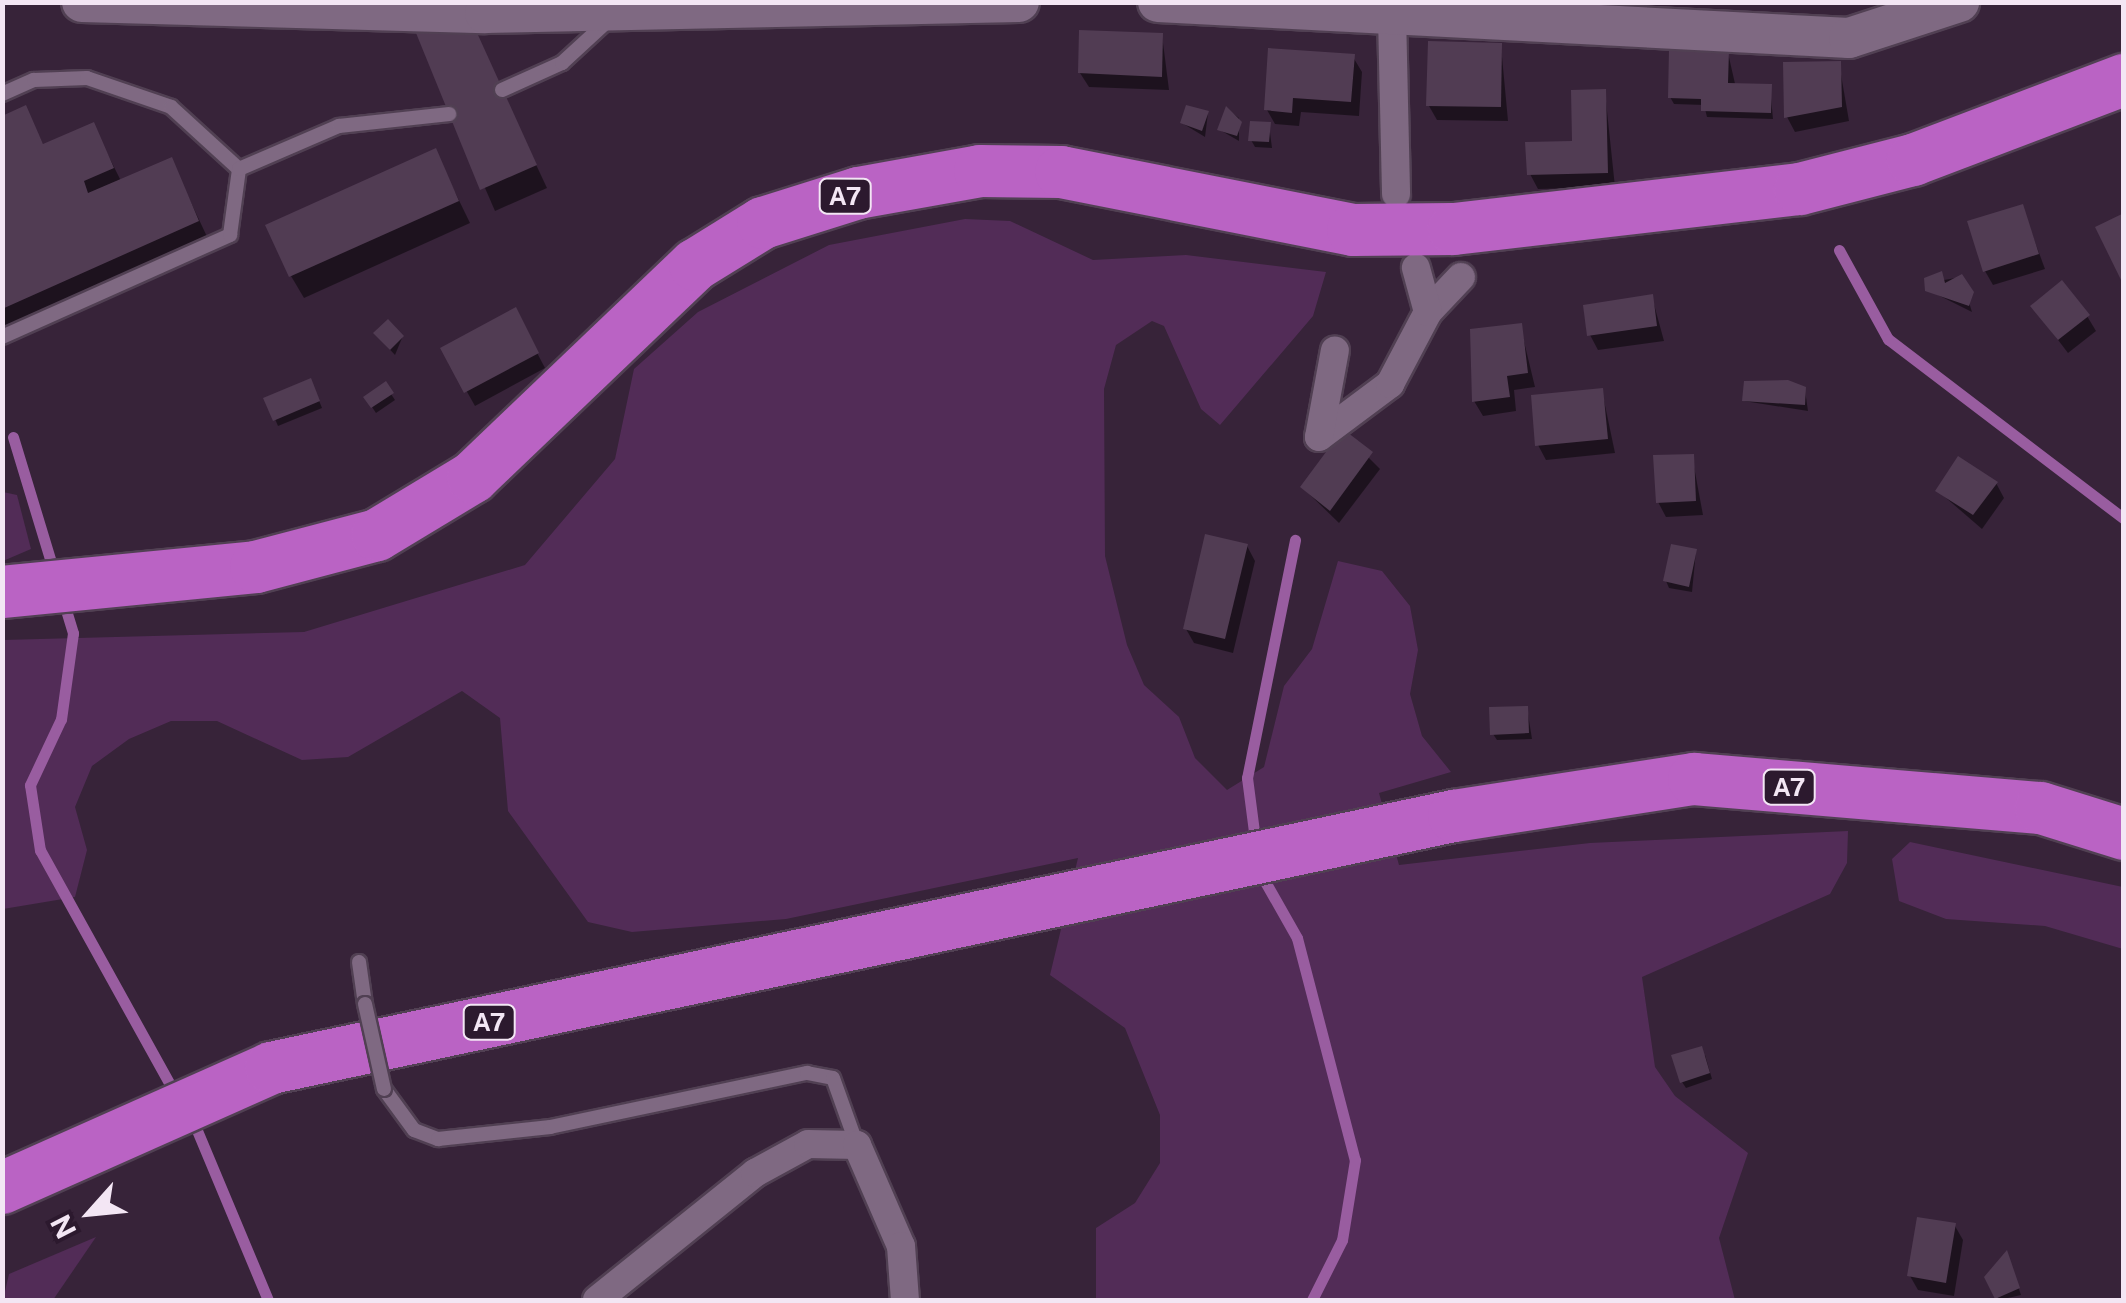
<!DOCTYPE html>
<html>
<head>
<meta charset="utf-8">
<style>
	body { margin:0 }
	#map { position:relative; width:2126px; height:1303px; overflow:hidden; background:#372339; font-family:"Public Sans",sans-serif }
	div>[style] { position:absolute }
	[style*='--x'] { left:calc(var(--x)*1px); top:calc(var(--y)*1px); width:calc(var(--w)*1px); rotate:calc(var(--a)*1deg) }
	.green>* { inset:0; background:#522c57 }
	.shadow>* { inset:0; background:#0007 }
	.stream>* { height:11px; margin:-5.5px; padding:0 5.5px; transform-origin:5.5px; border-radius:5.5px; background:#995da0 }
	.building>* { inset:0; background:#513c53 }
	.roads { filter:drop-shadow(2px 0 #514053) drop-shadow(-2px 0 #514053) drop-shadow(0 2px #514053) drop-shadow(0 -2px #514053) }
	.lane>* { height:14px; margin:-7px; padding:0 7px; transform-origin:7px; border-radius:7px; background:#7f6982 }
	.street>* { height:28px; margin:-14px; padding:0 14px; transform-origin:14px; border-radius:14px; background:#7f6982 }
	.secondary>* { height:40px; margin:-20px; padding:0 20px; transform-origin:20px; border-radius:20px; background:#7f6982 }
	.highway>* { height:52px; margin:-26px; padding:0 26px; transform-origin:26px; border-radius:26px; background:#ba63c4 }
	.bridges { filter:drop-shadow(2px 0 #514053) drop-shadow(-2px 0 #514053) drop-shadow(0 2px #514053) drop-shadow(0 -2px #514053) }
	.lane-bridge>* { height:14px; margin:-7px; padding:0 7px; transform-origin:7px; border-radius:7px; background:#7f6982 }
	span { translate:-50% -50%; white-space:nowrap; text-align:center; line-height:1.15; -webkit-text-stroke:10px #2c192e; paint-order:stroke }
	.shield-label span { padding:2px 8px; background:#2c192e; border:2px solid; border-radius:8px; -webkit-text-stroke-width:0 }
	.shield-label { font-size:25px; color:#f3e6f4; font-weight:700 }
	.frame { position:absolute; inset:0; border:5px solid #f3e6f4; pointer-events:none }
	.north { position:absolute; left:40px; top:1163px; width:100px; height:100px; -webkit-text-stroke:8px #2c192e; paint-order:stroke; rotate:243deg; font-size:28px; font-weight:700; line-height:40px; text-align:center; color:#f3e6f4 }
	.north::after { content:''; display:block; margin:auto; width:35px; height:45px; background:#f3e6f4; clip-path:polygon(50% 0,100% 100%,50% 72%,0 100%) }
</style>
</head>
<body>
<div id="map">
	<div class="green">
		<div style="clip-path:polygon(965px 219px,1010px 221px,1093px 260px,1186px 255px,1326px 272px,1313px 316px,1220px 425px,1201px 409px,1164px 326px,1152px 321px,1116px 345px,1104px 389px,1105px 556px,1127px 645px,1144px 685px,1179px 717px,1195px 758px,1227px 790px,1264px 767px,1284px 686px,1312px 649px,1338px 561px,1382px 571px,1410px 606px,1418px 650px,1410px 694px,1422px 736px,1451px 772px,1379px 793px,1399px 865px,1590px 843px,1848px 831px,1847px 863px,1830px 894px,1642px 977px,1655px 1067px,1675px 1096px,1748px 1153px,1719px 1238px,1735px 1300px,1096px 1300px,1096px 1228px,1135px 1203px,1160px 1163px,1160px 1115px,1125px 1028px,1050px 975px,1078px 858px,786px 919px,632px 932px,588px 922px,508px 811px,500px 718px,462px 691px,348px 757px,302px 760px,217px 721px,171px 721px,129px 739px,92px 766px,75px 807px,87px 850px,75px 897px,3px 909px,3px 640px,304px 632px,525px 565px,615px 459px,634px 369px,698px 312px,829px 245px)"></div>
		<div style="clip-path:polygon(3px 492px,17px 495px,31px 549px,3px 561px)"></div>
		<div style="clip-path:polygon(1910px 842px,2123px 887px,2123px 949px,2045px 926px,1946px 919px,1899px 901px,1892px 859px)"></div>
		<div style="clip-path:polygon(96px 1237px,53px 1300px,3px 1300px,9px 1274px)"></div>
	</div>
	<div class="shadow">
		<div style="clip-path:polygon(822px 2px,1146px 2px,827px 11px)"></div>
		<div style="clip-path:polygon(1162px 35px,1169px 90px,1089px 87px,1080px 73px)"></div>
		<div style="clip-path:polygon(419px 36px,476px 37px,547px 188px,495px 211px)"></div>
		<div style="clip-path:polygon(1501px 46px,1508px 121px,1437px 120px,1429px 106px)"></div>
		<div style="clip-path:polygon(1728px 53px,1736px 88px,1770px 87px,1773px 119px,1707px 117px,1704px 105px,1674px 104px,1670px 97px)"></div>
		<div style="clip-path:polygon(1353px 57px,1362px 72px,1359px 116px,1301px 112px,1299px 126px,1275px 124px,1267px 110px)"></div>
		<div style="clip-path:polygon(1839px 63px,1849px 121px,1795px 132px,1787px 117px)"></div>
		<div style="clip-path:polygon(1605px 92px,1615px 187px,1538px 189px,1530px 174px,1575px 144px)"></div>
		<div style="clip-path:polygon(25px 109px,44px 146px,93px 125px,121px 181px,171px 160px,210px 243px,2px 337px,2px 118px)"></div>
		<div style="clip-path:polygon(1227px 109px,1239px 118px,1239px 141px,1220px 130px)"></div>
		<div style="clip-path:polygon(1208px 113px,1205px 137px,1182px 123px)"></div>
		<div style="clip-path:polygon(1269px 125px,1272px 148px,1255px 147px,1251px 140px)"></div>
		<div style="clip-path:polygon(435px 151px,470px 223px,304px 298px,291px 276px)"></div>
		<div style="clip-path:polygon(2022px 207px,2045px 269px,1993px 285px,1985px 271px)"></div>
		<div style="clip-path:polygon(1961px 277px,1972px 312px,1928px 290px,1944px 280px)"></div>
		<div style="clip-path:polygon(1652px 297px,1664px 341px,1598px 350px,1590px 335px)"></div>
		<div style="clip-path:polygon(2033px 307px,2087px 316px,2096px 331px,2068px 353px)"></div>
		<div style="clip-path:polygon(515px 311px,545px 368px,475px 406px,443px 349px)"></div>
		<div style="clip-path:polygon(1520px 325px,1535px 387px,1514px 390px,1516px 411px,1483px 416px,1474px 401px)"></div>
		<div style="clip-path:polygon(402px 338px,395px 355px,380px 339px)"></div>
		<div style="clip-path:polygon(385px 385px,395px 400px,376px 413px,366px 398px)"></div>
		<div style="clip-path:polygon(314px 388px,322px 408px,278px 426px,275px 419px)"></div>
		<div style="clip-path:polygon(1805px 390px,1808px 411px,1744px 401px)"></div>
		<div style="clip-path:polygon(1602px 391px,1615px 453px,1546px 460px,1538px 445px)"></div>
		<div style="clip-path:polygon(1343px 432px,1380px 469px,1339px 523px,1302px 487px)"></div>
		<div style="clip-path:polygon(1692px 456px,1703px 515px,1666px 517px,1658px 502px)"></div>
		<div style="clip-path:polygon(1996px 483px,2004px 498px,1982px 529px,1938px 491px)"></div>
		<div style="clip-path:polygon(1247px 546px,1255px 561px,1233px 653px,1194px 643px,1186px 629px)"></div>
		<div style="clip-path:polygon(1696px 551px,1692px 592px,1669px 588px,1666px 581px)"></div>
		<div style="clip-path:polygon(1527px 708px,1532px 739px,1497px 740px,1493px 734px)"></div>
		<div style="clip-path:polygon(1705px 1055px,1712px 1079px,1686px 1088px,1682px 1082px)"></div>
		<div style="clip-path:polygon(1955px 1226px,1963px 1240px,1954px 1296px,1918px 1290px,1910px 1276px)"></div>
		<div style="clip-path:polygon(2009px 1260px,2021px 1295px,1999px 1300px,1987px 1277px)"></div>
	</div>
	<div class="stream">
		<div style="--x:1839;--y:250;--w:102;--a:61.2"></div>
		<div style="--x:1888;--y:339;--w:297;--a:37.3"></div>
		<div style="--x:13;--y:437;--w:144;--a:73.1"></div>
		<div style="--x:62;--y:597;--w:38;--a:73"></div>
		<div style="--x:73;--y:633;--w:87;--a:97.9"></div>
		<div style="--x:61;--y:719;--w:73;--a:115.2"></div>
		<div style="--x:30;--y:785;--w:66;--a:81.3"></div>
		<div style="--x:40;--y:850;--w:282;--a:61"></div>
		<div style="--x:1256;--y:847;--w:70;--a:-97.4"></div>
		<div style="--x:1247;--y:778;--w:243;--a:-78.6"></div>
		<div style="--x:1259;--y:871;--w:77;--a:60.4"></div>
		<div style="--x:1297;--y:938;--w:229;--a:75.4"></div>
		<div style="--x:1355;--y:1160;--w:81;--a:99.2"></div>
		<div style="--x:1342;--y:1240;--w:67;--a:116.6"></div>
		<div style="--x:191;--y:1116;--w:199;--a:67.3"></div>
	</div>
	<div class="building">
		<div style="clip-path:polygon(1079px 30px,1163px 33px,1162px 77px,1078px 73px)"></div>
		<div style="clip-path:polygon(416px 33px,478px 35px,537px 165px,480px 190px)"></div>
		<div style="clip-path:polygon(1428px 41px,1502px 43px,1501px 107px,1426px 106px)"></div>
		<div style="clip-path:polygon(1268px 48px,1355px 54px,1351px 102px,1293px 98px,1292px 113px,1264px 110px)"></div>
		<div style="clip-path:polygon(1669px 49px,1729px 51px,1728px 83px,1772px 84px,1771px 113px,1701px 111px,1701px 99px,1668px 98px)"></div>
		<div style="clip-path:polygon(1841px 61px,1842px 107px,1784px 118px,1783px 62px)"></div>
		<div style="clip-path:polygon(1606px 89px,1608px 173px,1527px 175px,1525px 142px,1572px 141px,1571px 90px)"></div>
		<div style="clip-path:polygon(26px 105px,43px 144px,94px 122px,114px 168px,84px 181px,88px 193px,172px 157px,199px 221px,2px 309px,2px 116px)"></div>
		<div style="clip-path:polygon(1186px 105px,1209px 111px,1202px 131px,1180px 123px)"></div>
		<div style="clip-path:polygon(1226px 106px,1242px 122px,1237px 136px,1217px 130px)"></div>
		<div style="clip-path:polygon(1250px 121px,1271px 122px,1269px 142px,1248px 141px)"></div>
		<div style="clip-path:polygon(436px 148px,459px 201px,289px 277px,265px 225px)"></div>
		<div style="clip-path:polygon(2023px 204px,2039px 254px,1983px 272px,1967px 221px)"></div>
		<div style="clip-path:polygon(2124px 213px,2124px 286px,2095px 227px)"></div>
		<div style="clip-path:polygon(1942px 271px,1945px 283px,1962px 274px,1974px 292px,1969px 306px,1925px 291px,1924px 278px)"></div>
		<div style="clip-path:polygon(2062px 280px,2090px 315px,2058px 340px,2030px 306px)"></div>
		<div style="clip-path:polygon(1653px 294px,1657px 326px,1587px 336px,1583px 305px)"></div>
		<div style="clip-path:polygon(516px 307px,539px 353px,464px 393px,440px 348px)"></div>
		<div style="clip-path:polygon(388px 319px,404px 336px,390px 350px,373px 333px)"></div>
		<div style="clip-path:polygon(1522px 323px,1528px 373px,1507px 376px,1510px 397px,1472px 402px,1470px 329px)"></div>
		<div style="clip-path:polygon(311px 378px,320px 401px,273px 421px,263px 398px)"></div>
		<div style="clip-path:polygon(1788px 380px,1806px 387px,1805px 405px,1742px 401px,1744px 381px)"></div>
		<div style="clip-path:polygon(386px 381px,394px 393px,371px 408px,363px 397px)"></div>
		<div style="clip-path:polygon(1603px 388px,1608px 439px,1535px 446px,1531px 395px)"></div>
		<div style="clip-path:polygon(1343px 429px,1373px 452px,1330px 511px,1300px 487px)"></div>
		<div style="clip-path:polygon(1694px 454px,1696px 501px,1656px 503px,1653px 455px)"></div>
		<div style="clip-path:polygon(1958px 456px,1998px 482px,1973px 515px,1935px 491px)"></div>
		<div style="clip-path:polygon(1205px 534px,1248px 544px,1225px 639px,1183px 629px)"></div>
		<div style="clip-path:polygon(1671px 544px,1697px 549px,1689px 587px,1663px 581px)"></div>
		<div style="clip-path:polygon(1528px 706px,1529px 733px,1490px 735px,1489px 707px)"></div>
		<div style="clip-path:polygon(1702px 1046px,1710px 1073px,1680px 1083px,1671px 1055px)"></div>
		<div style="clip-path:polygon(1917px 1217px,1956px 1223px,1946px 1283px,1907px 1276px)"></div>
		<div style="clip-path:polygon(2007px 1250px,2020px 1288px,1995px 1299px,1984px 1277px)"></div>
	</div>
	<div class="roads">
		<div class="lane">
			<div style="--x:502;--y:90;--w:66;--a:-24.2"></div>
			<div style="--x:562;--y:63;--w:67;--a:-42.6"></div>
			<div style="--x:2;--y:94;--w:35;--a:-24"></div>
			<div style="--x:34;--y:80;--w:53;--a:-2.2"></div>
			<div style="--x:87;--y:78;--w:89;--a:19"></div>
			<div style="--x:171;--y:107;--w:92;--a:42.4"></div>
			<div style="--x:2;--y:337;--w:250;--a:-24.1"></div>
			<div style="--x:230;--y:235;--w:67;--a:-82.2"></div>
			<div style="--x:239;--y:169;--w:109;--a:-23.3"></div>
			<div style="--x:339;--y:126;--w:111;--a:-6.2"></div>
			<div style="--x:359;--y:962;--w:42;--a:81.9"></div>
			<div style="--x:384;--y:1089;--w:51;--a:53.8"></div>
			<div style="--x:414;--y:1130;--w:26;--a:21"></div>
			<div style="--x:438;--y:1139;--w:113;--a:-6.1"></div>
			<div style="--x:550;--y:1127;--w:263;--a:-11.9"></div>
			<div style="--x:807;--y:1073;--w:26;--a:11"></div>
			<div style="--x:833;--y:1078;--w:71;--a:70.3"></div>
		</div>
		<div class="street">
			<div style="--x:1392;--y:15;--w:179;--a:88.7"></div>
			<div style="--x:1428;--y:312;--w:48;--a:-46.7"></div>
			<div style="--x:1319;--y:437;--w:89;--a:-36.7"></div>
			<div style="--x:1390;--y:384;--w:81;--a:-62.2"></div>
			<div style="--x:1428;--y:312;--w:46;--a:-105.3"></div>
			<div style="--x:1319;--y:437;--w:88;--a:-79.6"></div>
			<div style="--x:597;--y:1300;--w:203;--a:-38.8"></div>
			<div style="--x:755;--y:1173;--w:60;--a:-28.7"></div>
			<div style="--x:808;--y:1144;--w:49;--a:1.2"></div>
			<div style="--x:857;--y:1145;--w:110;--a:66.5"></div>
			<div style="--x:901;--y:1246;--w:54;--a:85.8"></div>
		</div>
		<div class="secondary">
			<div style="--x:82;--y:2;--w:403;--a:1.6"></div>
			<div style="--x:485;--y:13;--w:534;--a:-1.18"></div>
			<div style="--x:1158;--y:2;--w:692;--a:2.98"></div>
			<div style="--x:1849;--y:38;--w:116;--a:-18.1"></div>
		</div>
		<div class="highway">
			<div style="--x:2;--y:592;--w:255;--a:-5.6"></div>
			<div style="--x:256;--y:567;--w:125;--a:-14.8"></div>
			<div style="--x:377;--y:535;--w:112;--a:-31.1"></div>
			<div style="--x:473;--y:477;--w:307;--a:-43.7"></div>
			<div style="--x:695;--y:265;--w:80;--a:-31.7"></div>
			<div style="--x:763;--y:223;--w:100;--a:-17.5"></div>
			<div style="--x:858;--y:193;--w:124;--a:-10.2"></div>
			<div style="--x:980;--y:171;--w:81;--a:0.7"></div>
			<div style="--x:1061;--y:172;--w:298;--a:11.2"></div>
			<div style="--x:1353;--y:230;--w:101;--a:-0.6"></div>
			<div style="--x:1454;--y:229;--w:348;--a:-6.6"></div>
			<div style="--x:1800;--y:189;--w:117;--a:-14.4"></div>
			<div style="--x:1913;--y:160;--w:226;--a:-20.8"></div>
			<div style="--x:2;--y:1188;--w:295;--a:-24"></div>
			<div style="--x:271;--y:1068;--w:1210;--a:-12.03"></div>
			<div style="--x:1454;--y:816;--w:243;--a:-8.8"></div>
			<div style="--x:1694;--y:779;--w:348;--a:4.8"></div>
			<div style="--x:2041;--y:808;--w:87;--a:17.4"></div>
		</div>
	</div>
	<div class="bridges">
		<div class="lane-bridge">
			<div style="--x:365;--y:1004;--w:87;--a:77.4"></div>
		</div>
	</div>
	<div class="shield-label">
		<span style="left:845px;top:196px">A7</span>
		<span style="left:1789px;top:787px">A7</span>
		<span style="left:489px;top:1022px">A7</span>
	</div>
	<div class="frame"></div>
	<div class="north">N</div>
</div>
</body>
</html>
